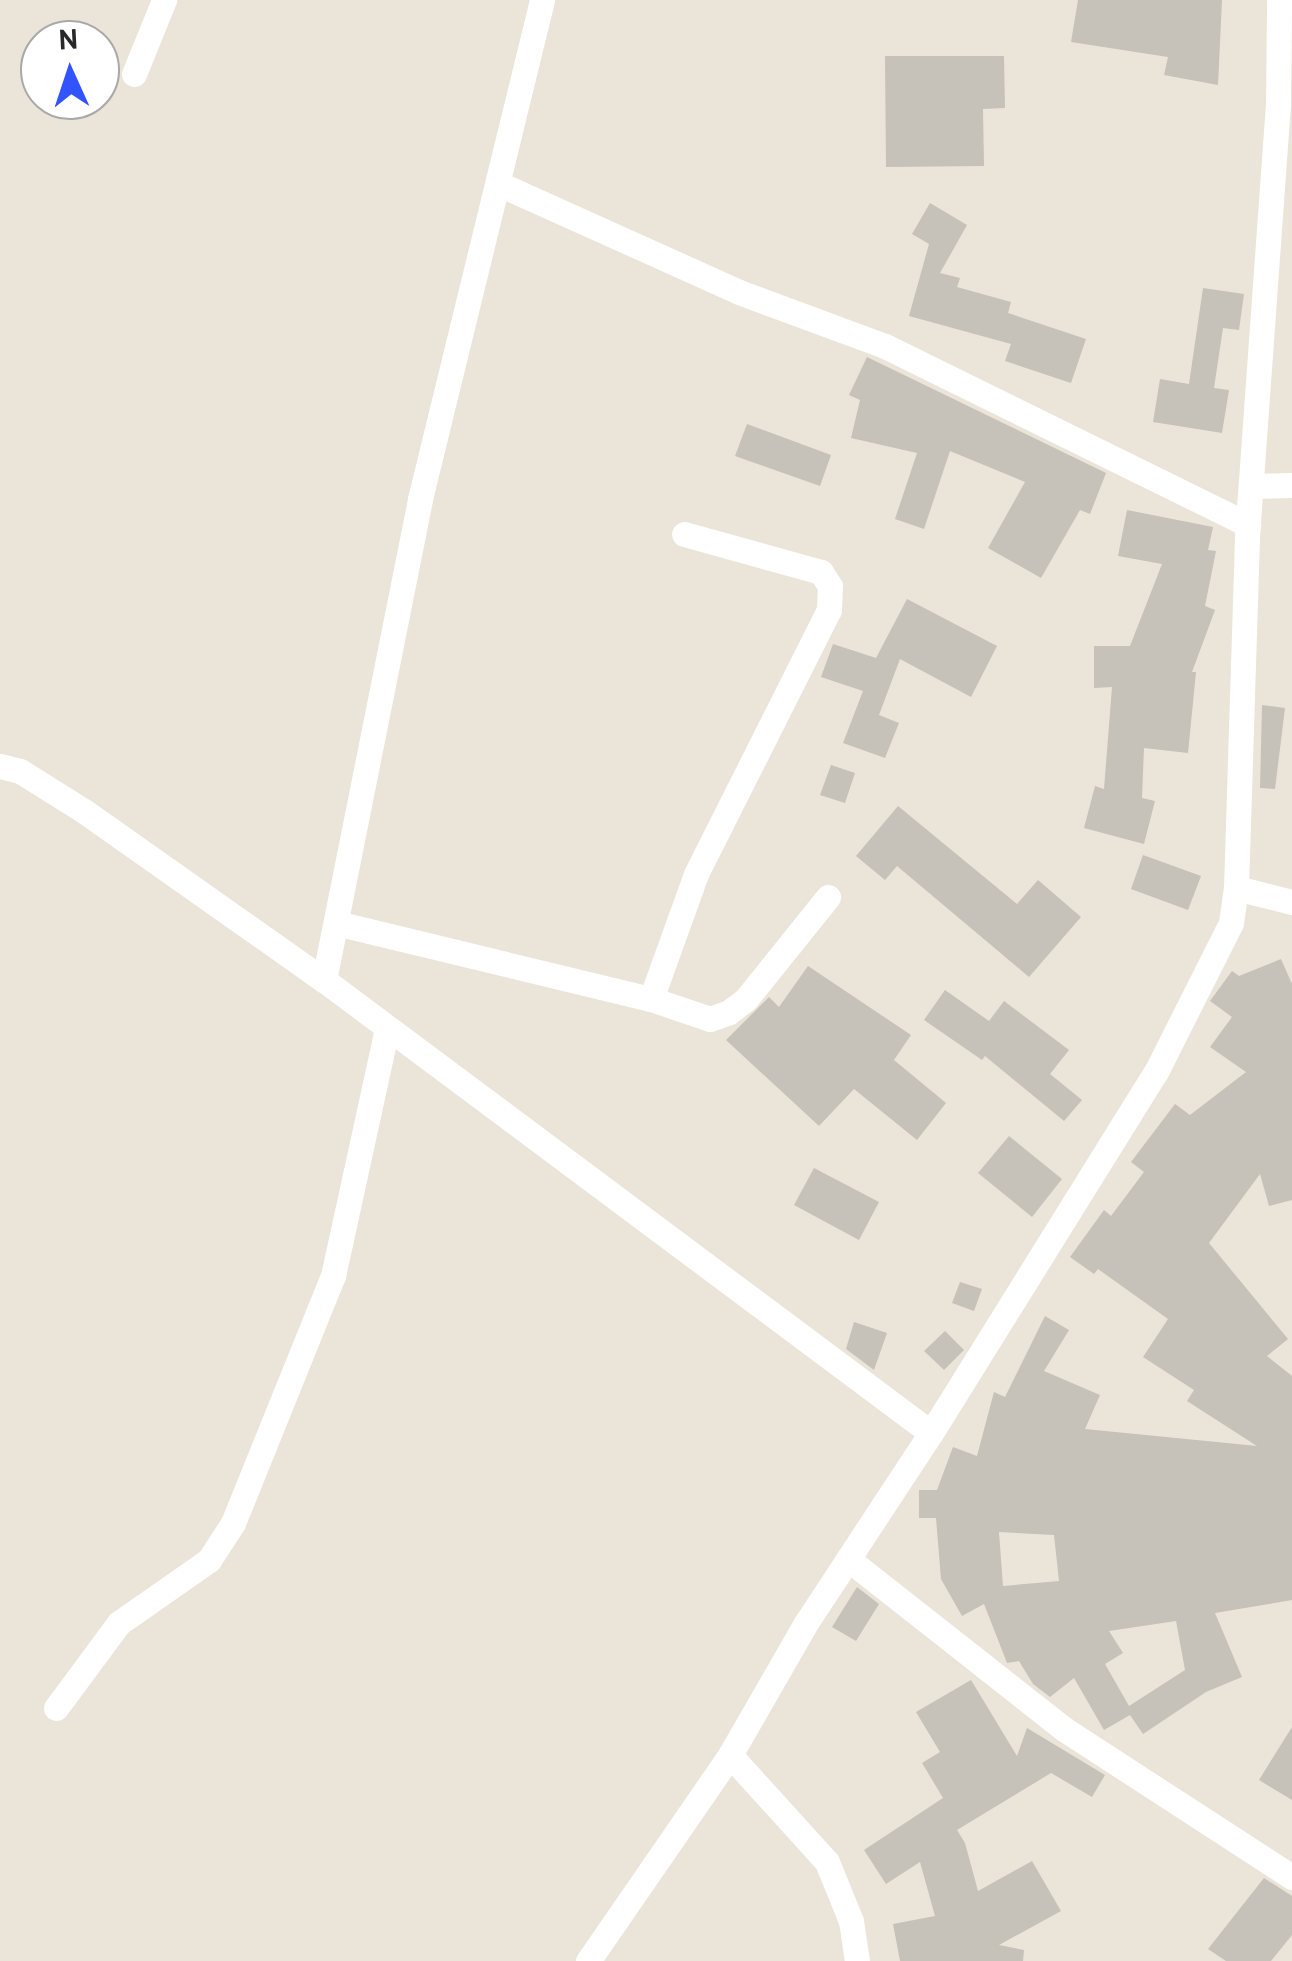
<!DOCTYPE html>
<html>
<head>
<meta charset="utf-8">
<style>
	body { margin:0 }
	#map { position:relative; width:1292px; height:1961px; overflow:hidden; background:#ebe4d9; font-family:Overpass,sans-serif }
	div>[style] { position:absolute }
	[style*='--x'] { left:calc(var(--x)*1px); top:calc(var(--y)*1px); width:calc(var(--w)*1px); rotate:calc(var(--a)*1deg) }
	.building>* { inset:0; background:#c6c1b9 }
	.street>* { height:25px; margin:-12.5px; padding:0 12.5px; transform-origin:12.5px; border-radius:12.5px; background:#fff }
	span { translate:-50% -50%; white-space:nowrap; text-align:center; line-height:1.15; -webkit-text-stroke:8px #fff; paint-order:stroke }
	.north { position:absolute; left:20px; top:20px; width:100px; height:100px; box-sizing:border-box; background:#fff; border:2px solid #a9a9a9; border-radius:50%; rotate:357deg; font-size:28px; font-weight:700; line-height:40px; text-align:center; color:#282828 }
	.north::after { content:''; display:block; margin:auto; width:35px; height:45px; background:#3254ff; clip-path:polygon(50% 0,100% 100%,50% 72%,0 100%) }
</style>
</head>
<body>
<div id="map">
	<div class="building">
		<div style="clip-path:polygon(1078px 0,1222px 0,1218px 85px,1164px 75px,1168px 57px,1071px 42px)"></div>
		<div style="clip-path:polygon(885px 56px,1004px 56px,1005px 108px,983px 109px,984px 166px,886px 167px)"></div>
		<div style="clip-path:polygon(930px 203px,967px 225px,940px 273px,960px 278px,957px 287px,1011px 302px,1008px 313px,1086px 339px,1071px 383px,1005px 361px,1011px 344px,909px 316px,929px 244px,912px 234px)"></div>
		<div style="clip-path:polygon(1203px 288px,1244px 294px,1239px 330px,1223px 328px,1214px 388px,1229px 390px,1222px 433px,1153px 422px,1160px 379px,1189px 384px)"></div>
		<div style="clip-path:polygon(867px 357px,1106px 473px,1090px 514px,1080px 510px,1041px 578px,988px 548px,1025px 482px,950px 451px,924px 529px,895px 519px,917px 453px,851px 438px,860px 400px,849px 395px)"></div>
		<div style="clip-path:polygon(747px 424px,831px 455px,820px 486px,735px 456px)"></div>
		<div style="clip-path:polygon(1127px 510px,1213px 527px,1208px 550px,1216px 551px,1205px 606px,1215px 610px,1192px 672px,1196px 672px,1188px 753px,1144px 748px,1142px 798px,1155px 801px,1144px 844px,1084px 828px,1095px 786px,1104px 789px,1112px 687px,1094px 688px,1094px 646px,1130px 646px,1162px 564px,1118px 556px)"></div>
		<div style="clip-path:polygon(907px 599px,997px 646px,971px 697px,900px 659px,879px 715px,899px 723px,885px 758px,843px 743px,863px 691px,821px 677px,833px 644px,876px 658px)"></div>
		<div style="clip-path:polygon(1262px 705px,1285px 708px,1275px 789px,1260px 788px)"></div>
		<div style="clip-path:polygon(831px 765px,855px 773px,845px 803px,820px 795px)"></div>
		<div style="clip-path:polygon(898px 806px,1017px 904px,1038px 880px,1081px 917px,1029px 977px,897px 866px,885px 880px,856px 856px)"></div>
		<div style="clip-path:polygon(1143px 855px,1201px 876px,1188px 910px,1131px 889px)"></div>
		<div style="clip-path:polygon(evenodd,1281px 959px,1292px 984px,1292px 1200px,1269px 1206px,1260px 1174px,1209px 1243px,1288px 1339px,1267px 1356px,1292px 1376px,1292px 1600px,1215px 1613px,1242px 1677px,1206px 1692px,1143px 1734px,1130px 1715px,1104px 1730px,1074px 1678px,1050px 1697px,1033px 1684px,1019px 1661px,1007px 1663px,984px 1604px,962px 1616px,941px 1579px,936px 1518px,919px 1518px,919px 1490px,937px 1490px,953px 1447px,977px 1456px,994px 1392px,1005px 1397px,1045px 1316px,1069px 1330px,1044px 1371px,1100px 1395px,1085px 1429px,1257px 1446px,1187px 1401px,1194px 1390px,1143px 1357px,1168px 1319px,1098px 1269px,1094px 1274px,1070px 1257px,1104px 1210px,1111px 1216px,1144px 1172px,1131px 1162px,1175px 1104px,1190px 1115px,1246px 1072px,1210px 1047px,1232px 1017px,1210px 1001px,1232px 971px,1239px 976px,1281px 959px,999px 1532px,1054px 1535px,1059px 1581px,1003px 1586px,999px 1532px,1281px 959px,1176px 1621px,1185px 1670px,1129px 1706px,1105px 1664px,1123px 1653px,1109px 1631px,1176px 1621px)"></div>
		<div style="clip-path:polygon(808px 966px,911px 1035px,894px 1060px,946px 1103px,917px 1140px,854px 1089px,819px 1126px,726px 1040px,769px 997px,779px 1007px)"></div>
		<div style="clip-path:polygon(945px 990px,989px 1021px,1004px 1001px,1069px 1050px,1050px 1074px,1082px 1100px,1064px 1121px,985px 1056px,982px 1060px,924px 1020px)"></div>
		<div style="clip-path:polygon(1009px 1136px,1062px 1179px,1032px 1217px,978px 1173px)"></div>
		<div style="clip-path:polygon(814px 1168px,879px 1202px,859px 1240px,794px 1205px)"></div>
		<div style="clip-path:polygon(960px 1282px,982px 1289px,974px 1311px,952px 1303px)"></div>
		<div style="clip-path:polygon(854px 1322px,887px 1333px,874px 1370px,846px 1349px)"></div>
		<div style="clip-path:polygon(945px 1331px,964px 1350px,944px 1370px,924px 1351px)"></div>
		<div style="clip-path:polygon(857px 1587px,879px 1604px,856px 1641px,832px 1627px)"></div>
		<div style="clip-path:polygon(971px 1680px,1017px 1756px,1027px 1728px,1105px 1775px,1092px 1797px,1051px 1773px,957px 1830px,965px 1843px,978px 1891px,1032px 1861px,1061px 1911px,999px 1945px,1024px 1950px,1023px 1961px,900px 1961px,893px 1924px,935px 1916px,920px 1862px,886px 1884px,864px 1850px,943px 1798px,922px 1763px,940px 1752px,916px 1712px)"></div>
		<div style="clip-path:polygon(1292px 1727px,1292px 1800px,1259px 1780px)"></div>
		<div style="clip-path:polygon(1264px 1878px,1292px 1896px,1292px 1935px,1271px 1961px,1226px 1961px,1208px 1949px)"></div>
	</div>
	<div class="street">
		<div style="--x:134;--y:74;--w:80;--a:-67.9"></div>
		<div style="--x:499;--y:184;--w:263;--a:24.2"></div>
		<div style="--x:739;--y:292;--w:156;--a:20.3"></div>
		<div style="--x:885;--y:346;--w:405;--a:26.2"></div>
		<div style="--x:1251;--y:486;--w:41;--a:-1.4"></div>
		<div style="--x:0;--y:766;--w:21;--a:14"></div>
		<div style="--x:20;--y:771;--w:75;--a:32"></div>
		<div style="--x:84;--y:811;--w:294;--a:35.2"></div>
		<div style="--x:324;--y:980;--w:757;--a:36.73"></div>
		<div style="--x:1236;--y:888;--w:58;--a:14"></div>
		<div style="--x:336;--y:923;--w:324;--a:13.6"></div>
		<div style="--x:651;--y:999;--w:133;--a:-70.2"></div>
		<div style="--x:696;--y:874;--w:296;--a:-63.3"></div>
		<div style="--x:829;--y:610;--w:24;--a:-88"></div>
		<div style="--x:830;--y:586;--w:17;--a:-123"></div>
		<div style="--x:821;--y:572;--w:142;--a:-164.5"></div>
		<div style="--x:324;--y:980;--w:490;--a:-78.7"></div>
		<div style="--x:420;--y:499;--w:514;--a:-76.26"></div>
		<div style="--x:651;--y:999;--w:62;--a:18.7"></div>
		<div style="--x:710;--y:1019;--w:20;--a:-20"></div>
		<div style="--x:729;--y:1012;--w:21;--a:-37"></div>
		<div style="--x:746;--y:999;--w:131;--a:-51.2"></div>
		<div style="--x:848;--y:1559;--w:275;--a:38.2"></div>
		<div style="--x:1064;--y:1729;--w:272;--a:33"></div>
		<div style="--x:56;--y:1708;--w:106;--a:-53.5"></div>
		<div style="--x:119;--y:1623;--w:110;--a:-35"></div>
		<div style="--x:209;--y:1560;--w:44;--a:-57"></div>
		<div style="--x:233;--y:1523;--w:266;--a:-68"></div>
		<div style="--x:333;--y:1276;--w:254;--a:-77.7"></div>
		<div style="--x:730;--y:1755;--w:144;--a:47.8"></div>
		<div style="--x:827;--y:1862;--w:64;--a:67.9"></div>
		<div style="--x:851;--y:1921;--w:40;--a:81.5"></div>
		<div style="--x:588;--y:1961;--w:250;--a:-55.4"></div>
		<div style="--x:730;--y:1755;--w:152;--a:-60.1"></div>
		<div style="--x:806;--y:1623;--w:227;--a:-56.7"></div>
		<div style="--x:931;--y:1433;--w:425;--a:-58.1"></div>
		<div style="--x:1156;--y:1072;--w:167;--a:-63.3"></div>
		<div style="--x:1231;--y:923;--w:35;--a:-82"></div>
		<div style="--x:1236;--y:888;--w:352;--a:-88.2"></div>
		<div style="--x:1247;--y:536;--w:434;--a:-85.9"></div>
		<div style="--x:1278;--y:103;--w:103;--a:-89.4"></div>
	</div>
	<div class="north">N</div>
</div>
</body>
</html>
